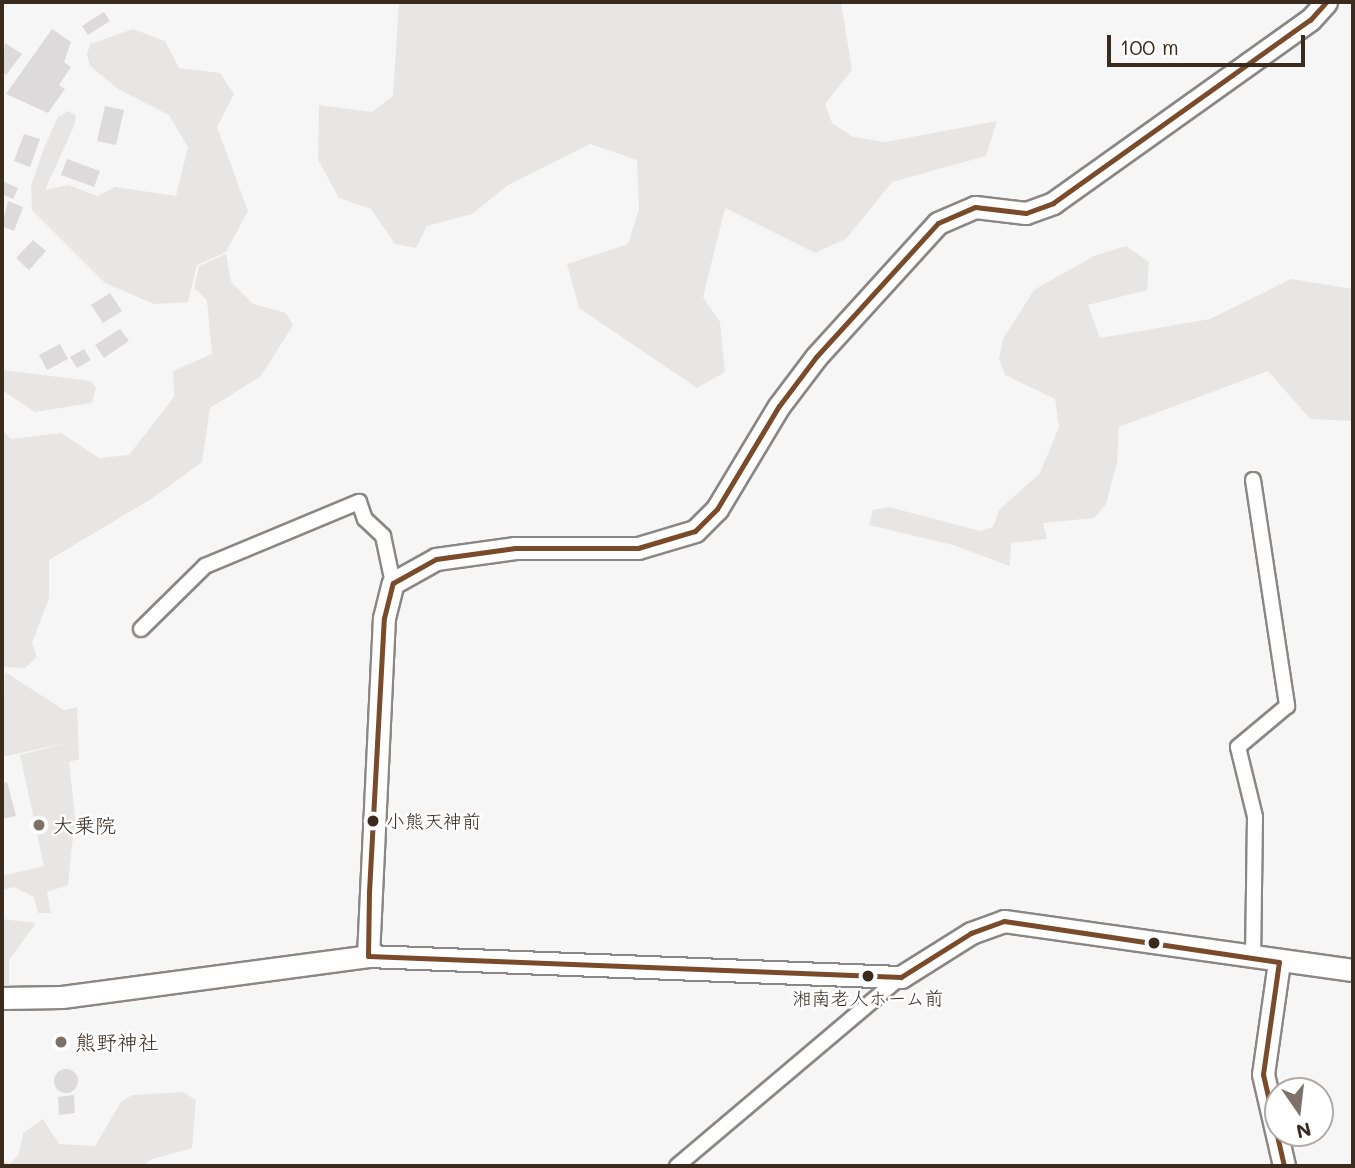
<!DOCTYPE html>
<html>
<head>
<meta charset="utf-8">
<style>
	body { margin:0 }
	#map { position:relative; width:1355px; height:1168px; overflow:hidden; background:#f7f6f6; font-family:Mali,"Klee One",sans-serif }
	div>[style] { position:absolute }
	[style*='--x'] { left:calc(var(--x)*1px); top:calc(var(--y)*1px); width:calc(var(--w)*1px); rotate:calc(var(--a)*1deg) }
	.green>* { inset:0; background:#e8e6e4 }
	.building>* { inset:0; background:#dcdada }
	.round { border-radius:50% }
	.roads { filter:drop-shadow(2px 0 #8b8784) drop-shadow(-2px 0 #8b8784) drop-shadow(0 2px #8b8784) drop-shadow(0 -2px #8b8784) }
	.street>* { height:14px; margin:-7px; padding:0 7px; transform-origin:7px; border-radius:7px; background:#fefefe }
	.secondary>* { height:21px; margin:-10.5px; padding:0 10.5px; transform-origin:10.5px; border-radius:10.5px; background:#fefefe }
	.bus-1>* { height:5px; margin:-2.5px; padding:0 2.5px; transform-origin:2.5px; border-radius:2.5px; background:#7a4b2a }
	.dots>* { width:19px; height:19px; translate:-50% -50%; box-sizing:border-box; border:4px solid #fff; border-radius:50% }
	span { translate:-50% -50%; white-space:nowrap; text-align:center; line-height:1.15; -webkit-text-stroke:5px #fff; paint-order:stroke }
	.bus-label { font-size:19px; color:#3b2a1e }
	.left { translate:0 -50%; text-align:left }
	.poi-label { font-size:21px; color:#3b2a1e }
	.frame { position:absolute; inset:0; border:4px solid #3b2a1e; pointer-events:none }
	.north { position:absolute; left:1264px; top:1077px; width:70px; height:70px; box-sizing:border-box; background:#fff; border:2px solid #b1aaa5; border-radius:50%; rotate:166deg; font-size:19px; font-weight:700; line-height:28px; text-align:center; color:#3b2a1e }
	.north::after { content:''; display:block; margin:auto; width:24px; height:32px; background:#7d716a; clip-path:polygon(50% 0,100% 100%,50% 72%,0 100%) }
	.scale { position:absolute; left:1107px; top:35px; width:198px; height:32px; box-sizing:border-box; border:4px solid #3b2a1e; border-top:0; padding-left:9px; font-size:21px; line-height:24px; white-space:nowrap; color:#3b2a1e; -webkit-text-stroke:5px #fff; paint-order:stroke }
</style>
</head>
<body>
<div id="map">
	<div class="green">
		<div style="clip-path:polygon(399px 2px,841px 2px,852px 70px,825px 104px,832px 123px,853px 137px,885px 142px,997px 121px,986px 156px,892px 182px,846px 239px,815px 253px,725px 208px,703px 297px,720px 322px,725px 372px,697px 388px,579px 308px,567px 264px,628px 244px,639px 209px,637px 160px,590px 144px,508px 185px,472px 214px,427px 226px,416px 248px,395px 244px,371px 209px,339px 198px,318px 160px,319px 105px,372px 112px,393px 96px)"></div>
		<div style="clip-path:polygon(133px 29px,165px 41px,179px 68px,220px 73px,234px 94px,217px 127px,248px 211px,226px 252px,197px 265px,188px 302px,154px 304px,105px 283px,32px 210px,31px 186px,44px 148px,58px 117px,68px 111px,76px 115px,74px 126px,45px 190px,69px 185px,97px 196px,115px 187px,176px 196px,188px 147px,169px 115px,118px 89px,90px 66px,87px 55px,90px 44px)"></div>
		<div style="clip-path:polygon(1126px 246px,1149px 262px,1147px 290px,1088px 305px,1100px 338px,1210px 319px,1291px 279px,1353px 289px,1353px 421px,1310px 419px,1268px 371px,1119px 427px,1117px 463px,1106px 504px,1094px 518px,1043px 523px,1047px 539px,1011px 543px,1010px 566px,953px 545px,869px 525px,873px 510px,889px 507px,980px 531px,993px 527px,999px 510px,1040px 473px,1059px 427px,1055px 399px,1005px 375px,999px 359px,1003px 339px,1034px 290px,1094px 256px)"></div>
		<div style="clip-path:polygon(226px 254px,231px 282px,253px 304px,286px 313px,293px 325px,261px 376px,210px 408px,202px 462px,151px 499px,49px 560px,49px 598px,32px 643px,37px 657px,25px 668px,2px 667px,2px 430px,11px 439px,61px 433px,99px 458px,129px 455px,174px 397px,173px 371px,212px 354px,207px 300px,194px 288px,199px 266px)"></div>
		<div style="clip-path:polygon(2px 370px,91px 381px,96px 388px,92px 403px,35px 412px,2px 390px)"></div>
		<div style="clip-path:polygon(5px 672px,64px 710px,77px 707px,79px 759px,69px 762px,75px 817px,68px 885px,47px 892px,51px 913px,38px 913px,34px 897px,14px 887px,2px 890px,2px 876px,44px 866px,20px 755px,71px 742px,2px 757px)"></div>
		<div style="clip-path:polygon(2px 919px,36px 923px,9px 960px,9px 985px,2px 986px)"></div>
		<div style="clip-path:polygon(183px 1092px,196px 1100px,192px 1148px,149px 1160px,145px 1166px,2px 1166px,2px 1161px,10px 1164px,19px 1154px,23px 1133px,43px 1119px,59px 1144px,95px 1146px,121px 1102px,132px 1095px)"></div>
	</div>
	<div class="building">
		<div style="clip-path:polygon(104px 12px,110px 21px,88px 35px,82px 26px)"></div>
		<div style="clip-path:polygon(52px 29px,71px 42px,64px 62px,71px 67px,59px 85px,65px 89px,48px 113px,6px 94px)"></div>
		<div style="clip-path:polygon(5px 43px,22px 54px,6px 75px,2px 72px)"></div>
		<div style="clip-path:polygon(105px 106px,124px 110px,116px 145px,97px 141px)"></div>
		<div style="clip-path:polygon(24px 134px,40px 139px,30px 167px,14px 161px)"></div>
		<div style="clip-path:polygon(67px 159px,100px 171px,94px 187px,61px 175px)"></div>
		<div style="clip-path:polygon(2px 181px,18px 188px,13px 199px,2px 194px)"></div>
		<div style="clip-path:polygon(8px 201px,23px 207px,14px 231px,2px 226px)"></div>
		<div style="clip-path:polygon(33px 240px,46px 251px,29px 270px,16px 258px)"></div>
		<div style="clip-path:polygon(110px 293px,122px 311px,103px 323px,91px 305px)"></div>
		<div style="clip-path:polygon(120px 329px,129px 341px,104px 358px,95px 345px)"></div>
		<div style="clip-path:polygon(60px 344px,68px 359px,47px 370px,39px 355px)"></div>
		<div style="clip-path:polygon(84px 349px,91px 360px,77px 368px,70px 357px)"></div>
		<div style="clip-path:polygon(7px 782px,16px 816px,2px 819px,2px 783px)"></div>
		<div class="round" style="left:54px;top:1069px;width:24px;height:24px"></div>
		<div style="clip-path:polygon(74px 1095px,75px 1113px,59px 1115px,58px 1097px)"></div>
	</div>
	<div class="roads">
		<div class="street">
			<div style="--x:1253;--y:480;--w:229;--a:81.4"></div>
			<div style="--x:1287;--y:706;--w:64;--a:140.1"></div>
			<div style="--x:1238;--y:747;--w:72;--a:76.3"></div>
			<div style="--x:1255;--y:817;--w:140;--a:90.8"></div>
			<div style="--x:141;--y:629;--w:90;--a:-44.5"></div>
			<div style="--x:205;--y:566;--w:167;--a:-22.6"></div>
			<div style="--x:359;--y:502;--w:18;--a:71"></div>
			<div style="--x:365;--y:519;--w:25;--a:43"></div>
			<div style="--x:383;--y:536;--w:48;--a:78"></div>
			<div style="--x:677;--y:1166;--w:293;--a:-40.2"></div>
		</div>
		<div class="secondary">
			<div style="--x:368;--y:956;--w:338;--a:-87.3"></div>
			<div style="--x:384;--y:618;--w:36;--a:-76"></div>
			<div style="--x:393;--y:583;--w:49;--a:-29.2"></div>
			<div style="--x:436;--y:559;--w:80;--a:-7.9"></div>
			<div style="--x:515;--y:548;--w:123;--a:0"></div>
			<div style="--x:638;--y:548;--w:59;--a:-16.6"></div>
			<div style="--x:695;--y:531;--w:31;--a:-45"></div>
			<div style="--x:717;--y:509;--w:120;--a:-59"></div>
			<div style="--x:779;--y:406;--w:61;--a:-52.9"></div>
			<div style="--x:816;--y:357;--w:181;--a:-47.7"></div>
			<div style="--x:938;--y:223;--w:40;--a:-23.4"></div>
			<div style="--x:975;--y:207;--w:51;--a:6.7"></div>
			<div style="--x:1026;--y:213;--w:29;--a:-20"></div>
			<div style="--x:1053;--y:203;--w:315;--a:-35.5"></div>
			<div style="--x:1310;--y:20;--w:24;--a:-48"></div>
			<div style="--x:1279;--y:962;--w:113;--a:98.1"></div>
			<div style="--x:1263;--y:1074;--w:94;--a:77.1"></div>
			<div style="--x:2;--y:998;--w:60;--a:-1"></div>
			<div style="--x:62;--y:997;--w:309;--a:-7.6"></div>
			<div style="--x:368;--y:956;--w:533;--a:2.26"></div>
			<div style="--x:901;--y:977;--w:83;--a:-32.2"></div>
			<div style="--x:971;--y:933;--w:35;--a:-20"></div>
			<div style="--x:1004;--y:921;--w:352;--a:8"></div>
		</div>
	</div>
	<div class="bus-1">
		<div style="--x:1284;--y:1166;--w:94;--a:-102.9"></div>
		<div style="--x:1263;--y:1074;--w:113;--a:-81.9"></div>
		<div style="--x:1279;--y:962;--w:278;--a:-171.5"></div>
		<div style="--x:1004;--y:921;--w:35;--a:160"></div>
		<div style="--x:971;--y:933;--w:83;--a:147.8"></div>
		<div style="--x:901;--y:977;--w:533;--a:-177.74"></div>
		<div style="--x:368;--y:956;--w:64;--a:-89.1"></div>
		<div style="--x:369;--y:892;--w:274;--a:-86.9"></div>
		<div style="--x:384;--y:618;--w:36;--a:-76"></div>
		<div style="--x:393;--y:583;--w:49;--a:-29.2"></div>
		<div style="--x:436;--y:559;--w:80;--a:-7.9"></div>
		<div style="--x:515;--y:548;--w:123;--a:0"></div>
		<div style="--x:638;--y:548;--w:59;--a:-16.6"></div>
		<div style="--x:695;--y:531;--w:31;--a:-45"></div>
		<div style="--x:717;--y:509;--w:120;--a:-59"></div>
		<div style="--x:779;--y:406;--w:61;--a:-52.9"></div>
		<div style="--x:816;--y:357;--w:181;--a:-47.7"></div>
		<div style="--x:938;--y:223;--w:40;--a:-23.4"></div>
		<div style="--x:975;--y:207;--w:51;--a:6.7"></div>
		<div style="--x:1026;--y:213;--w:29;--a:-20"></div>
		<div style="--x:1053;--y:203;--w:315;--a:-35.5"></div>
		<div style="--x:1310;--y:20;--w:24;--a:-48"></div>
	</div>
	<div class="dots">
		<div style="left:373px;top:821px;background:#3b2a1e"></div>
		<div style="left:39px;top:825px;background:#7d716a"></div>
		<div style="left:1154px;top:943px;background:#3b2a1e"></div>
		<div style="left:868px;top:976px;background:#3b2a1e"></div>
		<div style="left:61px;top:1042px;background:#7d716a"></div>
	</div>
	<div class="bus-label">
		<span class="left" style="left:386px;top:821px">小熊天神前</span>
		<span style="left:868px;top:998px">湘南老人ホーム前</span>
	</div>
	<div class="poi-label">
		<span class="left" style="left:53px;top:825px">大乗院</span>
		<span class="left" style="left:75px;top:1042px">熊野神社</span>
	</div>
	<div class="frame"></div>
	<div class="north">N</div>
	<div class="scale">100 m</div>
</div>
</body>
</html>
